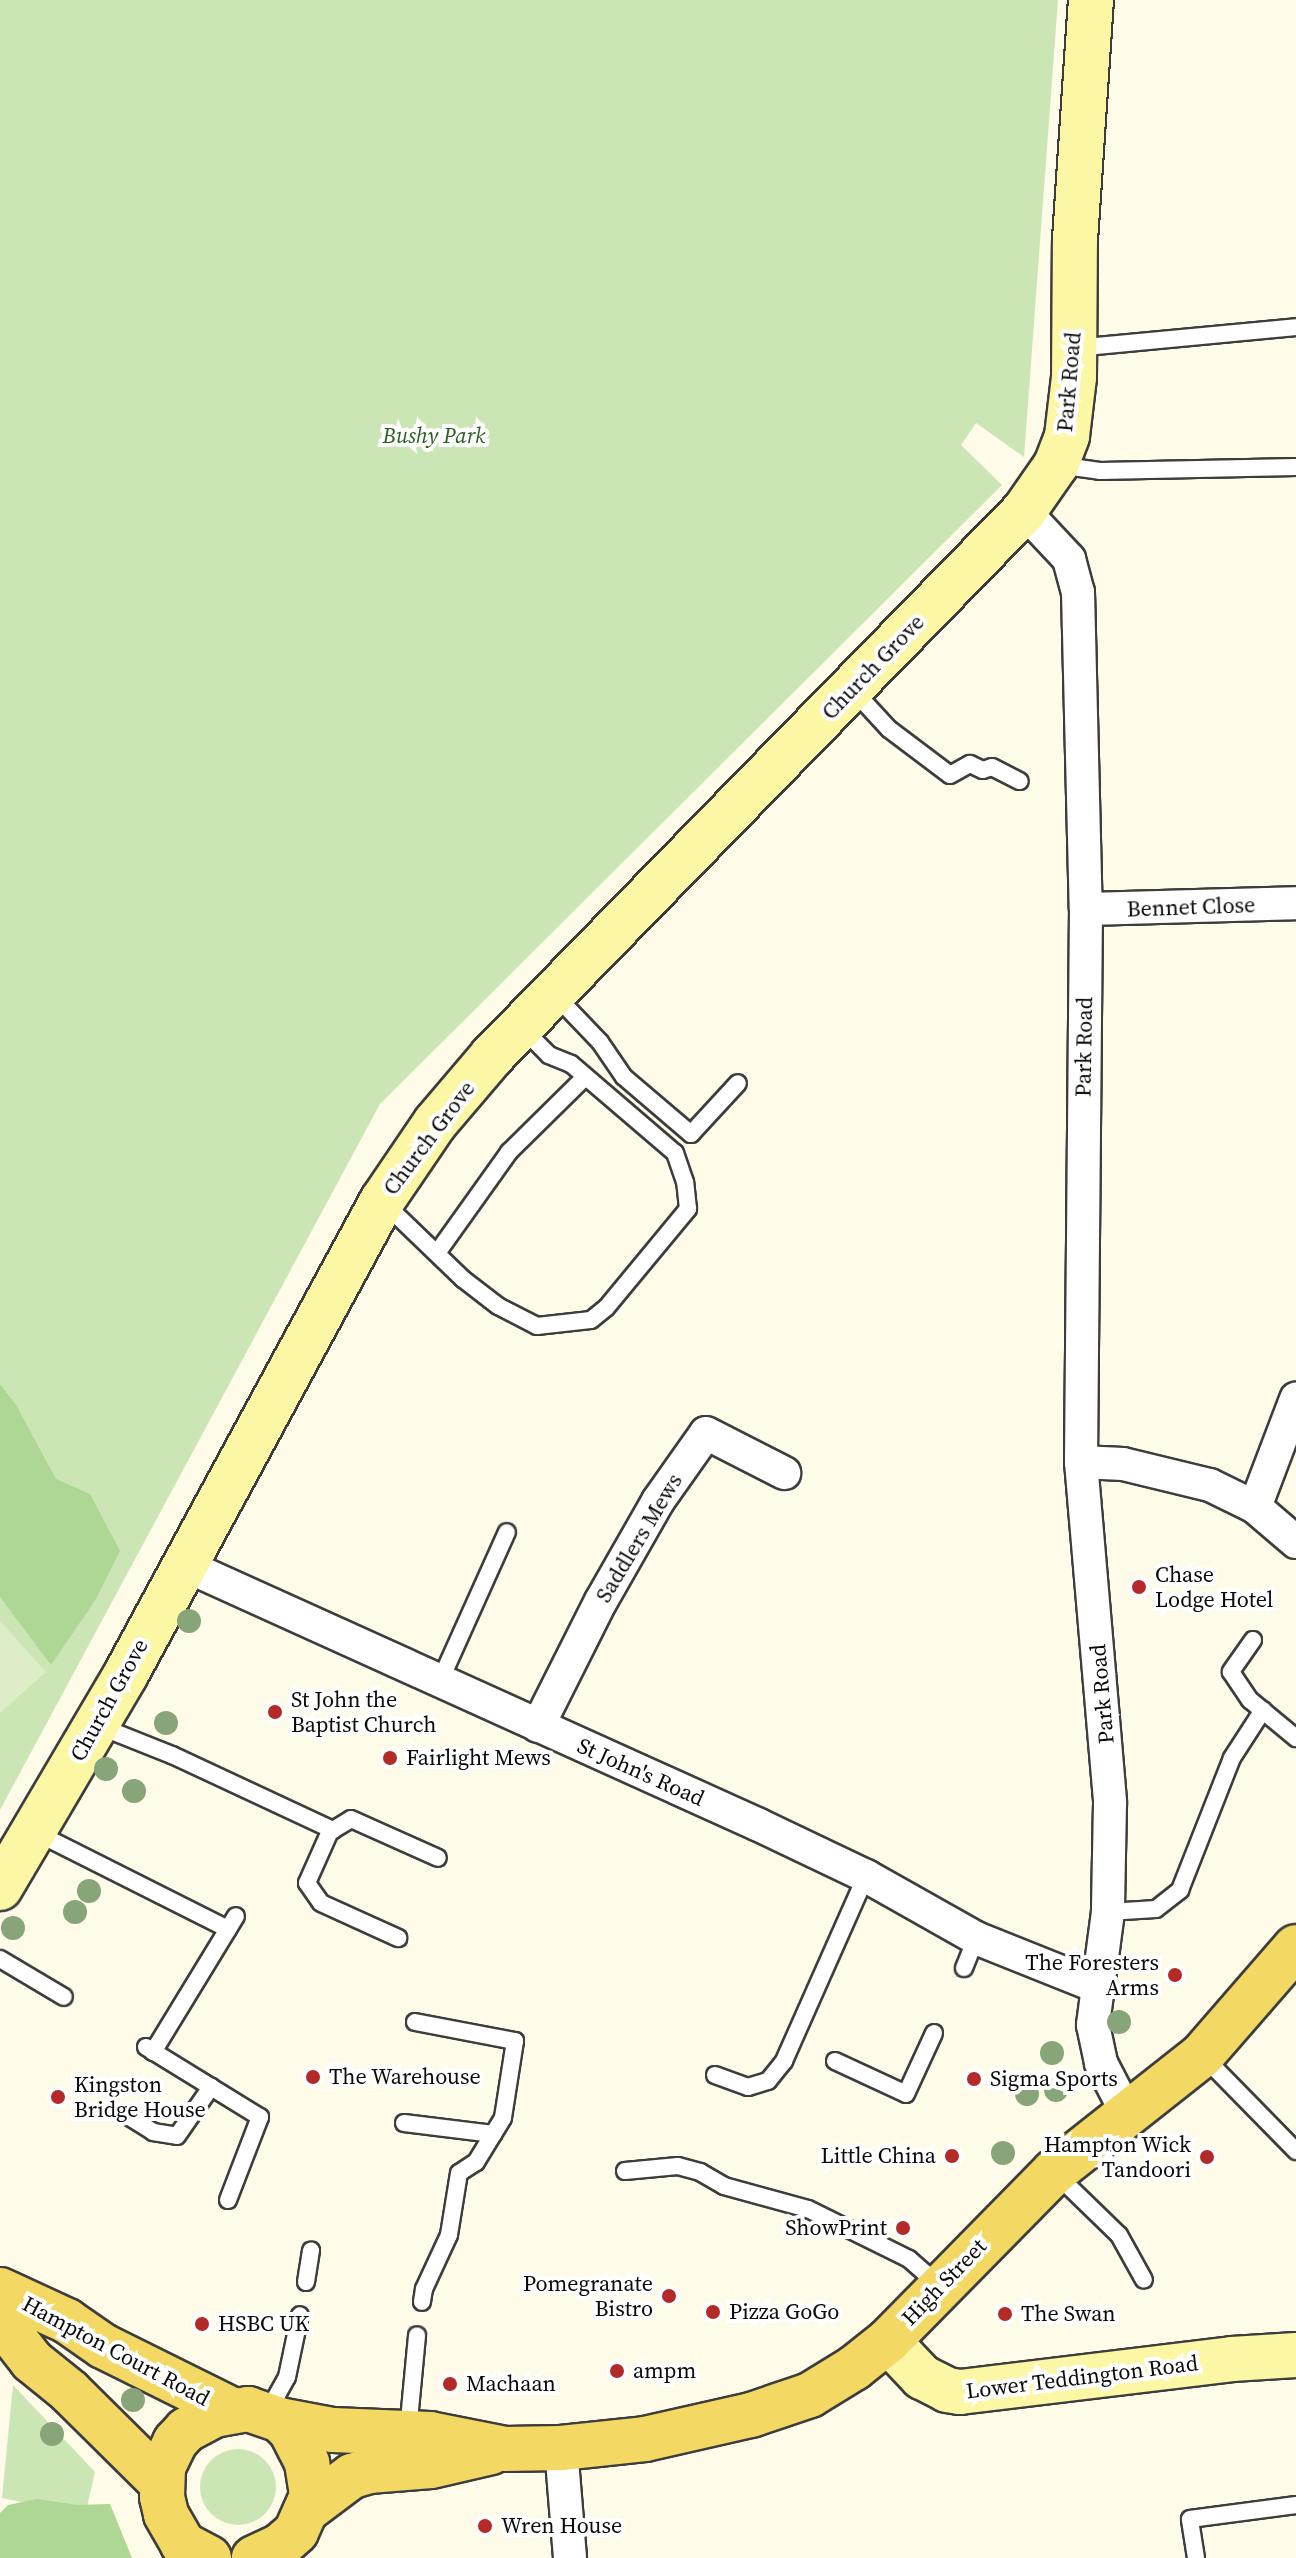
<!DOCTYPE html>
<html>
<head>
<meta charset="utf-8">
<style>
	body { margin:0 }
	#map { position:relative; width:1296px; height:2558px; overflow:hidden; background:#fefbe8; font-family:"Source Serif 4",serif }
	div>[style] { position:absolute }
	[style*='--x'] { left:calc(var(--x)*1px); top:calc(var(--y)*1px); width:calc(var(--w)*1px); rotate:calc(var(--a)*1deg) }
	.green>* { inset:0; background:#cbe6b4 }
	.round { border-radius:50% }
	.forest>* { inset:0; background:#aed694 }
	.pitch>* { inset:0; background:#ddedc5 }
	.roads { filter:drop-shadow(2px 0 #3d3d3d) drop-shadow(-2px 0 #3d3d3d) drop-shadow(0 2px #3d3d3d) drop-shadow(0 -2px #3d3d3d) }
	.lane>* { height:16px; margin:-8px; padding:0 8px; transform-origin:8px; border-radius:8px; background:#fff }
	.street>* { height:32px; margin:-16px; padding:0 16px; transform-origin:16px; border-radius:16px; background:#fff }
	.secondary>* { height:44px; margin:-22px; padding:0 22px; transform-origin:22px; border-radius:22px; background:#fcf7a5 }
	.primary>* { height:44px; margin:-22px; padding:0 22px; transform-origin:22px; border-radius:22px; background:#f3d863 }
	.trees>* { width:24px; height:24px; margin:-12px; border-radius:50%; background:#88a579 }
	.dots>* { width:22px; height:22px; translate:-50% -50%; box-sizing:border-box; border:4px solid #fff; border-radius:50% }
	span { translate:-50% -50%; white-space:nowrap; text-align:center; line-height:1.15; -webkit-text-stroke:8px #fff; paint-order:stroke }
	.street-label { font-size:22px; color:#0a0a0a }
	.park-label { font-size:22px; color:#285e1e; font-style:italic }
	.poi-label { font-size:22px; color:#0a0a0a }
	.left { translate:0 -50%; text-align:left }
	.right { translate:-100% -50%; text-align:right }
</style>
</head>
<body>
<div id="map">
	<div class="green">
		<div style="clip-path:polygon(0 0,1058px 0,1024px 457px,976px 423px,961px 445px,1002px 485px,380px 1104px,0 1810px)"></div>
		<div style="clip-path:polygon(13px 2385px,95px 2472px,85px 2515px,2px 2498px)"></div>
		<div class="round" style="left:200px;top:2449px;width:76px;height:76px"></div>
	</div>
	<div class="forest">
		<div style="clip-path:polygon(0 1384px,16px 1405px,56px 1479px,90px 1494px,120px 1551px,96px 1599px,51px 1665px,0 1597px)"></div>
		<div style="clip-path:polygon(37px 2499px,77px 2505px,110px 2504px,132px 2558px,0 2558px,0 2513px,8px 2505px)"></div>
	</div>
	<div class="pitch">
		<div style="clip-path:polygon(0 1621px,46px 1672px,0 1713px)"></div>
	</div>
	<div class="roads">
		<div class="lane">
			<div style="--x:1075;--y:348;--w:222;--a:-5.4"></div>
			<div style="--x:1058;--y:465;--w:42;--a:8.1"></div>
			<div style="--x:1100;--y:471;--w:196;--a:-1.2"></div>
			<div style="--x:853;--y:690;--w:53;--a:47.3"></div>
			<div style="--x:889;--y:729;--w:76;--a:37"></div>
			<div style="--x:950;--y:775;--w:23;--a:-29"></div>
			<div style="--x:970;--y:764;--w:14;--a:25"></div>
			<div style="--x:983;--y:770;--w:9;--a:-18"></div>
			<div style="--x:992;--y:767;--w:31;--a:27"></div>
			<div style="--x:555;--y:995;--w:65;--a:46.2"></div>
			<div style="--x:600;--y:1042;--w:42;--a:55.6"></div>
			<div style="--x:624;--y:1077;--w:88;--a:40.4"></div>
			<div style="--x:691;--y:1134;--w:69;--a:-47.3"></div>
			<div style="--x:383;--y:1202;--w:111;--a:43.9"></div>
			<div style="--x:463;--y:1279;--w:44;--a:37.6"></div>
			<div style="--x:498;--y:1306;--w:44;--a:27.1"></div>
			<div style="--x:537;--y:1326;--w:54;--a:-6.3"></div>
			<div style="--x:591;--y:1320;--w:19;--a:-39"></div>
			<div style="--x:606;--y:1308;--w:129;--a:-50.4"></div>
			<div style="--x:688;--y:1209;--w:27;--a:-96"></div>
			<div style="--x:685;--y:1182;--w:31;--a:-109"></div>
			<div style="--x:675;--y:1153;--w:137;--a:-139.4"></div>
			<div style="--x:571;--y:1064;--w:24;--a:-158"></div>
			<div style="--x:549;--y:1055;--w:38;--a:-135"></div>
			<div style="--x:437;--y:1253;--w:124;--a:-54.5"></div>
			<div style="--x:509;--y:1152;--w:107;--a:-44.6"></div>
			<div style="--x:1253;--y:1640;--w:39;--a:125"></div>
			<div style="--x:1231;--y:1672;--w:34;--a:56"></div>
			<div style="--x:1250;--y:1700;--w:60;--a:39.6"></div>
			<div style="--x:440;--y:1681;--w:163;--a:-65.8"></div>
			<div style="--x:99;--y:1726;--w:79;--a:21.7"></div>
			<div style="--x:172;--y:1755;--w:178;--a:25"></div>
			<div style="--x:333;--y:1830;--w:21;--a:-31"></div>
			<div style="--x:351;--y:1819;--w:95;--a:24.1"></div>
			<div style="--x:331;--y:1829;--w:59;--a:114"></div>
			<div style="--x:307;--y:1883;--w:24;--a:55"></div>
			<div style="--x:321;--y:1903;--w:85;--a:24.4"></div>
			<div style="--x:35;--y:1832;--w:216;--a:26.7"></div>
			<div style="--x:1108;--y:1912;--w:48;--a:-3.6"></div>
			<div style="--x:1156;--y:1909;--w:31;--a:-38"></div>
			<div style="--x:1180;--y:1890;--w:142;--a:-68.5"></div>
			<div style="--x:1232;--y:1758;--w:57;--a:-57.1"></div>
			<div style="--x:0;--y:1959;--w:74;--a:30.7"></div>
			<div style="--x:964;--y:1968;--w:32;--a:-68"></div>
			<div style="--x:415;--y:2022;--w:102;--a:10.8"></div>
			<div style="--x:515;--y:2041;--w:78;--a:98.9"></div>
			<div style="--x:503;--y:2118;--w:52;--a:121.5"></div>
			<div style="--x:476;--y:2162;--w:20;--a:147"></div>
			<div style="--x:459;--y:2173;--w:63;--a:99.2"></div>
			<div style="--x:449;--y:2235;--w:60;--a:114.8"></div>
			<div style="--x:424;--y:2289;--w:13;--a:99"></div>
			<div style="--x:146;--y:2047;--w:134;--a:31.6"></div>
			<div style="--x:260;--y:2117;--w:89;--a:111.1"></div>
			<div style="--x:153;--y:2052;--w:159;--a:-58.6"></div>
			<div style="--x:1203;--y:2056;--w:133;--a:45.6"></div>
			<div style="--x:835;--y:2061;--w:78;--a:24.9"></div>
			<div style="--x:906;--y:2094;--w:67;--a:-65.3"></div>
			<div style="--x:715;--y:2075;--w:35;--a:20"></div>
			<div style="--x:748;--y:2087;--w:21;--a:-17"></div>
			<div style="--x:768;--y:2081;--w:26;--a:-51"></div>
			<div style="--x:784;--y:2061;--w:202;--a:-66.1"></div>
			<div style="--x:123;--y:2113;--w:36;--a:32"></div>
			<div style="--x:153;--y:2132;--w:24;--a:9"></div>
			<div style="--x:177;--y:2136;--w:60;--a:-55.2"></div>
			<div style="--x:404;--y:2123;--w:90;--a:7"></div>
			<div style="--x:625;--y:2171;--w:53;--a:-5.4"></div>
			<div style="--x:678;--y:2166;--w:23;--a:15"></div>
			<div style="--x:700;--y:2172;--w:28;--a:30"></div>
			<div style="--x:724;--y:2186;--w:87;--a:15.3"></div>
			<div style="--x:808;--y:2209;--w:113;--a:26.3"></div>
			<div style="--x:909;--y:2259;--w:41;--a:41.1"></div>
			<div style="--x:1055;--y:2173;--w:89;--a:44.1"></div>
			<div style="--x:1119;--y:2235;--w:51;--a:60.9"></div>
			<div style="--x:306;--y:2282;--w:32;--a:-81"></div>
			<div style="--x:267;--y:2413;--w:41;--a:-60.9"></div>
			<div style="--x:287;--y:2377;--w:63;--a:-78.2"></div>
			<div style="--x:408;--y:2431;--w:96;--a:-84.6"></div>
			<div style="--x:1196;--y:2558;--w:39;--a:-99"></div>
			<div style="--x:1190;--y:2519;--w:107;--a:-7.5"></div>
		</div>
		<div class="street">
			<div style="--x:1024;--y:511;--w:66;--a:46.8"></div>
			<div style="--x:1069;--y:559;--w:34;--a:75"></div>
			<div style="--x:1078;--y:592;--w:317;--a:88.6"></div>
			<div style="--x:1086;--y:909;--w:553;--a:90.52"></div>
			<div style="--x:1081;--y:1462;--w:342;--a:85.1"></div>
			<div style="--x:1110;--y:1803;--w:109;--a:91.1"></div>
			<div style="--x:1108;--y:1912;--w:114;--a:97.6"></div>
			<div style="--x:1093;--y:2025;--w:39;--a:78"></div>
			<div style="--x:1101;--y:2063;--w:59;--a:62.6"></div>
			<div style="--x:1086;--y:909;--w:210;--a:-1.6"></div>
			<div style="--x:1081;--y:1462;--w:42;--a:2.7"></div>
			<div style="--x:1123;--y:1464;--w:89;--a:13.6"></div>
			<div style="--x:1210;--y:1485;--w:50;--a:26.1"></div>
			<div style="--x:1255;--y:1507;--w:54;--a:40.5"></div>
			<div style="--x:1255;--y:1507;--w:116;--a:-69.2"></div>
			<div style="--x:182;--y:1564;--w:633;--a:24.34"></div>
			<div style="--x:759;--y:1825;--w:119;--a:25.5"></div>
			<div style="--x:866;--y:1876;--w:126;--a:29.4"></div>
			<div style="--x:976;--y:1938;--w:129;--a:21.8"></div>
			<div style="--x:538;--y:1726;--w:140;--a:-63.3"></div>
			<div style="--x:601;--y:1601;--w:115;--a:-60.3"></div>
			<div style="--x:658;--y:1501;--w:83;--a:-54.8"></div>
			<div style="--x:706;--y:1433;--w:88;--a:27.1"></div>
			<div style="--x:561;--y:2448;--w:110;--a:85.3"></div>
		</div>
		<div class="secondary">
			<div style="--x:0;--y:1888;--w:248;--a:-59.5"></div>
			<div style="--x:126;--y:1674;--w:538;--a:-61.58"></div>
			<div style="--x:382;--y:1201;--w:94;--a:-55.8"></div>
			<div style="--x:435;--y:1123;--w:88;--a:-49.6"></div>
			<div style="--x:492;--y:1056;--w:762;--a:-45.69"></div>
			<div style="--x:1024;--y:511;--w:56;--a:-55.2"></div>
			<div style="--x:1056;--y:465;--w:31;--a:-69"></div>
			<div style="--x:1067;--y:436;--w:59;--a:-83.2"></div>
			<div style="--x:1074;--y:377;--w:137;--a:-89.6"></div>
			<div style="--x:1075;--y:240;--w:241;--a:-86.2"></div>
			<div style="--x:888;--y:2341;--w:50;--a:46.6"></div>
			<div style="--x:922;--y:2377;--w:28;--a:27"></div>
			<div style="--x:947;--y:2390;--w:13;--a:9"></div>
			<div style="--x:960;--y:2392;--w:274;--a:-6.9"></div>
			<div style="--x:1232;--y:2359;--w:64;--a:-3.6"></div>
		</div>
		<div class="primary">
			<div style="--x:0;--y:2290;--w:74;--a:24.8"></div>
			<div style="--x:67;--y:2321;--w:44;--a:34.8"></div>
			<div style="--x:103;--y:2346;--w:144;--a:26.4"></div>
			<div style="--x:0;--y:2320;--w:52;--a:52"></div>
			<div style="--x:32;--y:2361;--w:48;--a:39"></div>
			<div style="--x:69;--y:2391;--w:129;--a:44.7"></div>
			<div style="--x:280;--y:2420;--w:54;--a:10.7"></div>
			<div style="--x:333;--y:2430;--w:97;--a:2.4"></div>
			<div style="--x:430;--y:2434;--w:76;--a:11.3"></div>
			<div style="--x:505;--y:2449;--w:56;--a:-1"></div>
			<div style="--x:561;--y:2448;--w:84;--a:-6.1"></div>
			<div style="--x:645;--y:2439;--w:109;--a:-12.8"></div>
			<div style="--x:751;--y:2415;--w:62;--a:-18.7"></div>
			<div style="--x:810;--y:2395;--w:52;--a:-31.5"></div>
			<div style="--x:854;--y:2368;--w:43;--a:-38.5"></div>
			<div style="--x:888;--y:2341;--w:237;--a:-45.5"></div>
			<div style="--x:1054;--y:2172;--w:189;--a:-38.3"></div>
			<div style="--x:1202;--y:2055;--w:143;--a:-49"></div>
			<div style="--x:309;--y:2508;--w:54;--a:-36.7"></div>
			<div style="--x:352;--y:2476;--w:18;--a:-16"></div>
			<div style="--x:369;--y:2471;--w:62;--a:-4.6"></div>
			<div style="--x:431;--y:2466;--w:62;--a:-13.1"></div>
			<div style="--x:209;--y:2558;--w:30;--a:-152"></div>
			<div style="--x:183;--y:2544;--w:34;--a:-120"></div>
			<div style="--x:166;--y:2514;--w:17;--a:-103"></div>
			<div style="--x:162;--y:2497;--w:30;--a:-88"></div>
			<div style="--x:163;--y:2467;--w:28;--a:-64"></div>
			<div style="--x:175;--y:2442;--w:16;--a:-47"></div>
			<div style="--x:186;--y:2430;--w:32;--a:-28"></div>
			<div style="--x:214;--y:2415;--w:35;--a:-10"></div>
			<div style="--x:248;--y:2409;--w:34;--a:19"></div>
			<div style="--x:280;--y:2420;--w:16;--a:45"></div>
			<div style="--x:291;--y:2431;--w:36;--a:63"></div>
			<div style="--x:307;--y:2463;--w:33;--a:81"></div>
			<div style="--x:312;--y:2496;--w:39;--a:114"></div>
			<div style="--x:296;--y:2532;--w:21;--a:139"></div>
			<div style="--x:280;--y:2546;--w:29;--a:155"></div>
		</div>
	</div>
	<div class="trees">
		<div style="left:189px;top:1621px"></div>
		<div style="left:166px;top:1723px"></div>
		<div style="left:106px;top:1769px"></div>
		<div style="left:134px;top:1791px"></div>
		<div style="left:89px;top:1891px"></div>
		<div style="left:75px;top:1912px"></div>
		<div style="left:13px;top:1928px"></div>
		<div style="left:1119px;top:2022px"></div>
		<div style="left:1052px;top:2053px"></div>
		<div style="left:1056px;top:2090px"></div>
		<div style="left:1027px;top:2094px"></div>
		<div style="left:1003px;top:2153px"></div>
		<div style="left:133px;top:2400px"></div>
		<div style="left:52px;top:2434px"></div>
	</div>
	<div class="dots">
		<div style="left:1139px;top:1587px;background:#b32a29"></div>
		<div style="left:275px;top:1712px;background:#b32a29"></div>
		<div style="left:390px;top:1758px;background:#b32a29"></div>
		<div style="left:1175px;top:1975px;background:#b32a29"></div>
		<div style="left:313px;top:2077px;background:#b32a29"></div>
		<div style="left:974px;top:2079px;background:#b32a29"></div>
		<div style="left:58px;top:2097px;background:#b32a29"></div>
		<div style="left:952px;top:2156px;background:#b32a29"></div>
		<div style="left:1207px;top:2157px;background:#b32a29"></div>
		<div style="left:903px;top:2228px;background:#b32a29"></div>
		<div style="left:669px;top:2296px;background:#b32a29"></div>
		<div style="left:713px;top:2312px;background:#b32a29"></div>
		<div style="left:1005px;top:2314px;background:#b32a29"></div>
		<div style="left:202px;top:2324px;background:#b32a29"></div>
		<div style="left:617px;top:2371px;background:#b32a29"></div>
		<div style="left:450px;top:2384px;background:#b32a29"></div>
		<div style="left:485px;top:2526px;background:#b32a29"></div>
	</div>
	<div class="street-label">
		<span style="left:1069px;top:382px;rotate:-85deg">Park Road</span>
		<span style="left:873px;top:667px;rotate:-46deg">Church Grove</span>
		<span style="left:1191px;top:907px;rotate:-2deg">Bennet Close</span>
		<span style="left:1084px;top:1047px;rotate:-89deg">Park Road</span>
		<span style="left:429px;top:1138px;rotate:-53deg">Church Grove</span>
		<span style="left:639px;top:1538px;rotate:-59deg">Saddlers Mews</span>
		<span style="left:1102px;top:1694px;rotate:-95deg">Park Road</span>
		<span style="left:109px;top:1700px;rotate:-61deg">Church Grove</span>
		<span style="left:641px;top:1772px;rotate:24deg">St John's Road</span>
		<span style="left:944px;top:2282px;rotate:-46deg">High Street</span>
		<span style="left:116px;top:2351px;rotate:28deg">Hampton Court Road</span>
		<span style="left:1082px;top:2377px;rotate:-7deg">Lower Teddington Road</span>
	</div>
	<div class="park-label">
		<span style="left:434px;top:436px">Bushy Park</span>
	</div>
	<div class="poi-label">
		<span class="left" style="left:1155px;top:1587px">Chase<br>Lodge Hotel</span>
		<span class="left" style="left:291px;top:1712px">St John the<br>Baptist Church</span>
		<span class="left" style="left:406px;top:1758px">Fairlight Mews</span>
		<span class="right" style="left:1159px;top:1975px">The Foresters<br>Arms</span>
		<span class="left" style="left:329px;top:2077px">The Warehouse</span>
		<span class="left" style="left:990px;top:2079px">Sigma Sports</span>
		<span class="left" style="left:74px;top:2097px">Kingston<br>Bridge House</span>
		<span class="right" style="left:1191px;top:2157px">Hampton Wick<br>Tandoori</span>
		<span class="right" style="left:936px;top:2156px">Little China</span>
		<span class="right" style="left:887px;top:2228px">ShowPrint</span>
		<span class="right" style="left:653px;top:2296px">Pomegranate<br>Bistro</span>
		<span class="left" style="left:729px;top:2312px">Pizza GoGo</span>
		<span class="left" style="left:1021px;top:2314px">The Swan</span>
		<span class="left" style="left:218px;top:2324px">HSBC UK</span>
		<span class="left" style="left:633px;top:2371px">ampm</span>
		<span class="left" style="left:466px;top:2384px">Machaan</span>
		<span class="left" style="left:501px;top:2526px">Wren House</span>
	</div>
</div>
</body>
</html>
